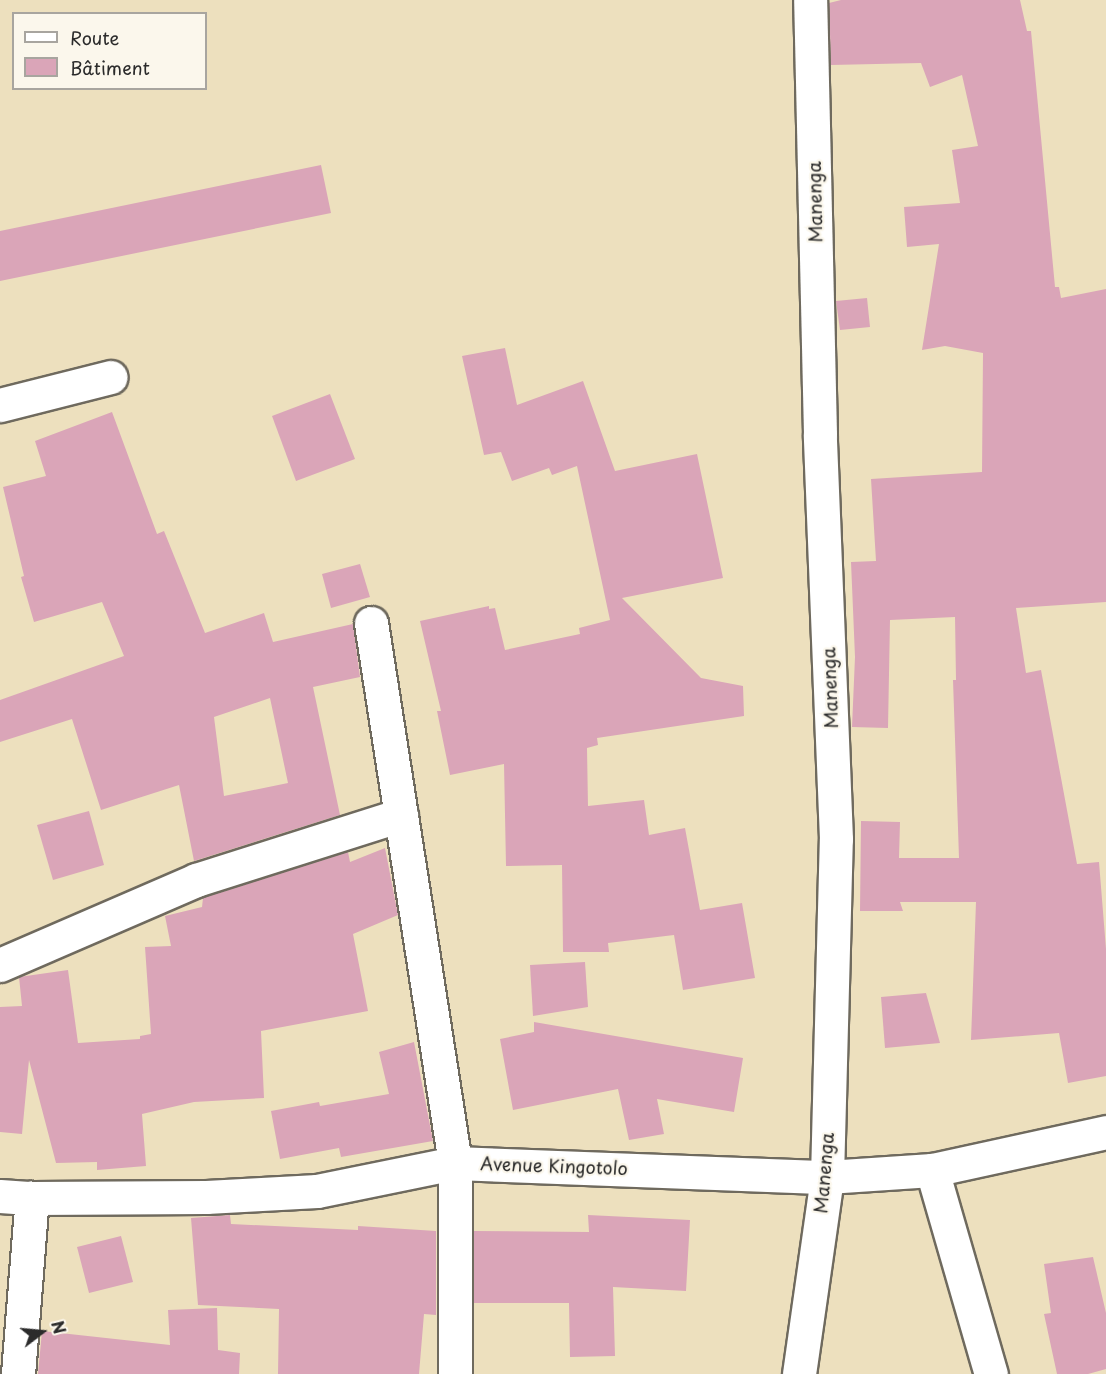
<!DOCTYPE html>
<html>
<head>
<meta charset="utf-8">
<style>
	body { margin:0 }
	#map { position:relative; width:1106px; height:1374px; overflow:hidden; background:#ede0be; font-family:"Playpen Sans",sans-serif }
	div>[style] { position:absolute }
	[style*='--x'] { left:calc(var(--x)*1px); top:calc(var(--y)*1px); width:calc(var(--w)*1px); rotate:calc(var(--a)*1deg) }
	.building>* { inset:0; background:#daa5b8 }
	.roads { filter:drop-shadow(2px 0 #6f6a5e) drop-shadow(-2px 0 #6f6a5e) drop-shadow(0 2px #6f6a5e) drop-shadow(0 -2px #6f6a5e) }
	.minor>* { height:33px; margin:-16.5px; padding:0 16.5px; transform-origin:16.5px; border-radius:16.5px; background:#fff }
	span { translate:-50% -50%; white-space:nowrap; text-align:center; line-height:1.15; -webkit-text-stroke:4.5px #fbf7ec; paint-order:stroke }
	.street-label { font-size:18px; color:#2b2b2b }
	.legend { position:absolute; left:12px; top:12px; width:195px; height:78px; box-sizing:border-box; background:#fbf7ec; border:2px solid #a8a59f; margin:0; padding:8px 10px; list-style:none; font-size:18px; color:#2b2b2b }
	.legend li { display:flex; align-items:center; gap:12px; height:30px }
	.legend b { width:30px; border:2px solid #a8a59f }
	.north { position:absolute; left:12px; top:1302px; width:60px; height:60px; -webkit-text-stroke:4px #fbf7ec; paint-order:stroke; rotate:74deg; font-size:16px; font-weight:700; line-height:24px; text-align:center; color:#2b2b2b }
	.north::after { content:''; display:block; margin:auto; width:21px; height:27px; background:#2b2b2b; clip-path:polygon(50% 0,100% 100%,50% 72%,0 100%) }
</style>
</head>
<body>
<div id="map">
	<div class="building">
		<div style="clip-path:polygon(841px 0,1020px 0,1027px 31px,1031px 31px,1055px 287px,1059px 287px,1061px 298px,1106px 289px,1106px 602px,1016px 608px,1026px 673px,1041px 670px,1077px 864px,1099px 862px,1106px 949px,1106px 1076px,1068px 1083px,1059px 1033px,971px 1040px,976px 902px,900px 902px,903px 911px,860px 911px,861px 821px,900px 822px,899px 858px,959px 858px,953px 680px,956px 680px,955px 617px,890px 620px,888px 728px,852px 727px,855px 657px,851px 562px,876px 561px,871px 479px,982px 472px,983px 353px,945px 346px,922px 350px,939px 244px,907px 247px,904px 207px,960px 203px,952px 150px,978px 146px,962px 75px,930px 87px,921px 63px,831px 65px,829px 3px)"></div>
		<div style="clip-path:polygon(321px 165px,331px 213px,0 281px,0 231px)"></div>
		<div style="clip-path:polygon(867px 298px,870px 327px,840px 330px,836px 301px)"></div>
		<div style="clip-path:polygon(505px 348px,517px 405px,583px 381px,615px 471px,697px 454px,723px 578px,622px 598px,701px 678px,743px 686px,744px 716px,597px 738px,598px 745px,587px 748px,588px 806px,644px 800px,649px 835px,685px 828px,700px 910px,742px 903px,755px 978px,683px 990px,674px 935px,608px 943px,609px 952px,563px 952px,562px 865px,506px 866px,504px 764px,450px 775px,437px 711px,441px 711px,420px 621px,489px 606px,489px 609px,495px 608px,505px 650px,580px 634px,579px 628px,610px 620px,577px 466px,552px 475px,549px 468px,512px 481px,501px 452px,484px 455px,462px 356px)"></div>
		<div style="clip-path:polygon(330px 394px,355px 459px,296px 481px,272px 416px)"></div>
		<div style="clip-path:polygon(evenodd,112px 412px,157px 534px,164px 531px,205px 633px,264px 613px,273px 642px,353px 624px,360px 677px,313px 687px,340px 815px,194px 861px,179px 785px,101px 810px,72px 719px,0 742px,0 700px,124px 656px,102px 602px,34px 622px,21px 577px,24px 576px,3px 487px,46px 476px,35px 441px,112px 412px,270px 698px,288px 783px,224px 796px,214px 717px,270px 698px)"></div>
		<div style="clip-path:polygon(360px 564px,370px 597px,331px 608px,322px 574px)"></div>
		<div style="clip-path:polygon(89px 811px,104px 865px,53px 880px,37px 825px)"></div>
		<div style="clip-path:polygon(385px 848px,398px 915px,353px 934px,368px 1011px,261px 1031px,264px 1098px,194px 1102px,142px 1114px,146px 1166px,97px 1170px,97px 1162px,56px 1163px,29px 1060px,22px 1134px,0 1132px,0 1007px,22px 1006px,19px 977px,68px 970px,78px 1043px,140px 1039px,140px 1036px,151px 1034px,145px 947px,171px 946px,165px 916px,202px 907px,203px 898px,348px 852px,350px 862px)"></div>
		<div style="clip-path:polygon(585px 962px,588px 1007px,533px 1016px,530px 965px)"></div>
		<div style="clip-path:polygon(926px 993px,940px 1043px,885px 1048px,881px 997px)"></div>
		<div style="clip-path:polygon(534px 1022px,743px 1058px,734px 1112px,657px 1099px,664px 1134px,629px 1140px,618px 1089px,513px 1110px,500px 1039px,534px 1032px)"></div>
		<div style="clip-path:polygon(414px 1042px,433px 1141px,341px 1157px,339px 1148px,280px 1159px,271px 1111px,319px 1102px,320px 1106px,389px 1094px,379px 1052px)"></div>
		<div style="clip-path:polygon(230px 1215px,231px 1224px,358px 1230px,358px 1226px,436px 1231px,436px 1315px,424px 1314px,419px 1374px,278px 1374px,279px 1309px,198px 1305px,191px 1218px)"></div>
		<div style="clip-path:polygon(588px 1215px,690px 1220px,686px 1291px,613px 1287px,615px 1356px,570px 1357px,569px 1303px,474px 1303px,474px 1231px,589px 1232px)"></div>
		<div style="clip-path:polygon(121px 1236px,133px 1282px,89px 1293px,77px 1247px)"></div>
		<div style="clip-path:polygon(1093px 1257px,1106px 1313px,1106px 1369px,1088px 1374px,1057px 1374px,1044px 1314px,1051px 1313px,1044px 1264px)"></div>
		<div style="clip-path:polygon(217px 1308px,218px 1350px,240px 1353px,239px 1374px,38px 1374px,42px 1331px,170px 1345px,168px 1310px)"></div>
	</div>
	<div class="roads">
		<div class="minor">
			<div style="--x:0;--y:405;--w:114;--a:-14.2"></div>
			<div style="--x:371;--y:623;--w:546;--a:81.16"></div>
			<div style="--x:455;--y:1163;--w:211;--a:90"></div>
			<div style="--x:0;--y:965;--w:214;--a:-23.4"></div>
			<div style="--x:196;--y:880;--w:215;--a:-17.6"></div>
			<div style="--x:932;--y:1170;--w:212;--a:73.9"></div>
			<div style="--x:0;--y:1196;--w:32;--a:4"></div>
			<div style="--x:32;--y:1198;--w:174;--a:-0.3"></div>
			<div style="--x:206;--y:1197;--w:111;--a:-3.1"></div>
			<div style="--x:317;--y:1191;--w:141;--a:-11.5"></div>
			<div style="--x:455;--y:1163;--w:372;--a:2.2"></div>
			<div style="--x:827;--y:1177;--w:105;--a:-3.8"></div>
			<div style="--x:932;--y:1170;--w:178;--a:-12.3"></div>
			<div style="--x:18;--y:1374;--w:177;--a:-85.5"></div>
			<div style="--x:799;--y:1374;--w:199;--a:-81.9"></div>
			<div style="--x:827;--y:1177;--w:338;--a:-88.5"></div>
			<div style="--x:836;--y:839;--w:405;--a:-92.3"></div>
			<div style="--x:820;--y:434;--w:434;--a:-91.3"></div>
		</div>
	</div>
	<div class="street-label">
		<span style="left:815px;top:202px;rotate:-91deg">Manenga</span>
		<span style="left:830px;top:688px;rotate:-92deg">Manenga</span>
		<span style="left:554px;top:1166px;rotate:2deg">Avenue Kingotolo</span>
		<span style="left:824px;top:1173px;rotate:-85deg">Manenga</span>
	</div>
	<ul class="legend">
	<li><b style="height:8px;background:#fff"></b>Route</li>
	<li><b style="height:16px;background:#daa5b8"></b>Bâtiment</li>
	</ul>
	<div class="north">N</div>
</div>
</body>
</html>
